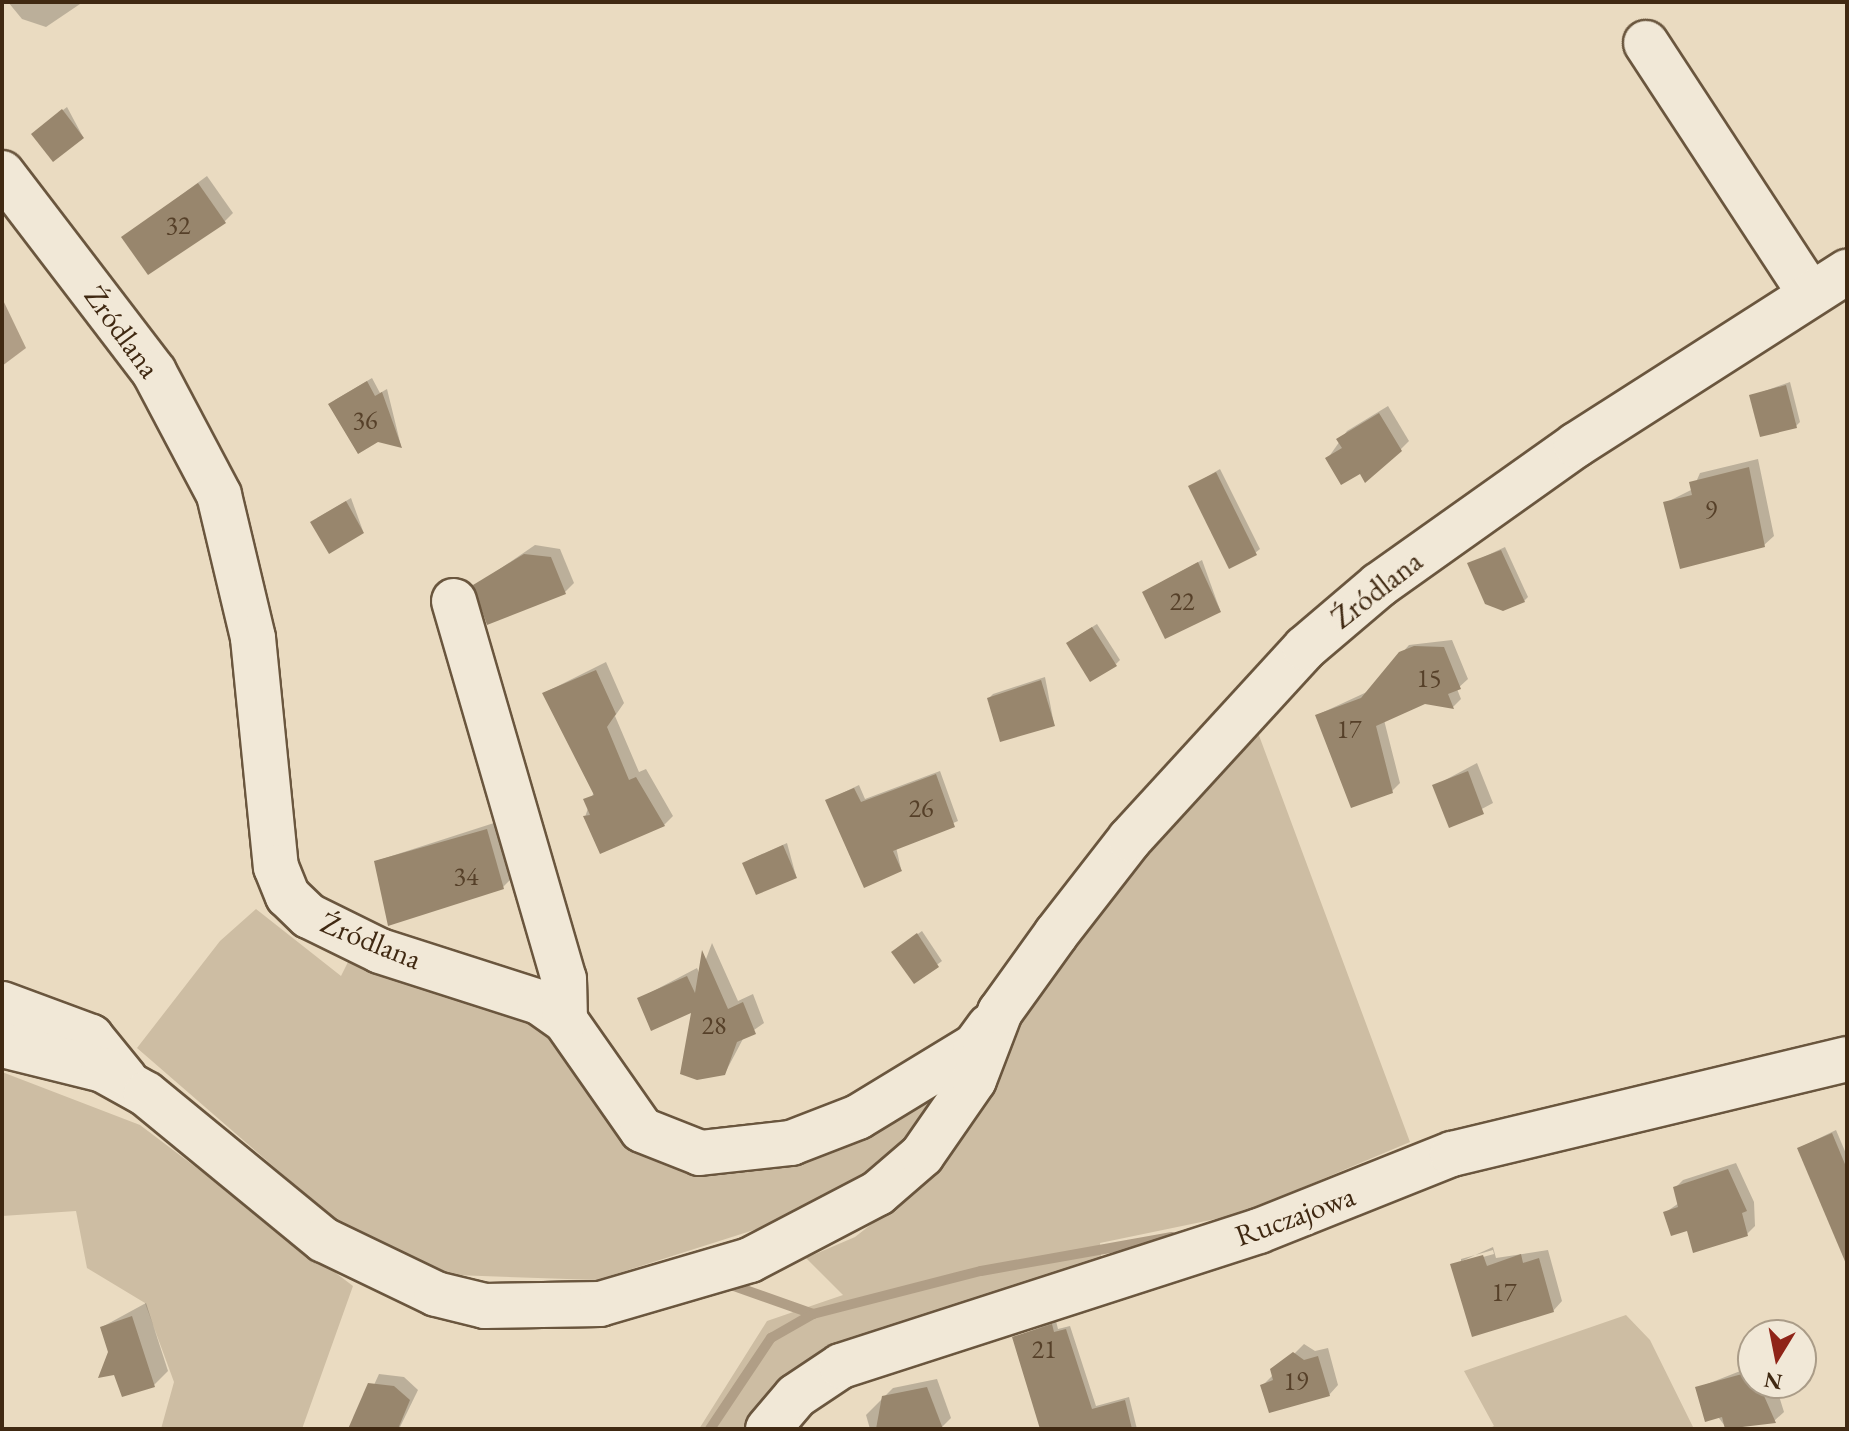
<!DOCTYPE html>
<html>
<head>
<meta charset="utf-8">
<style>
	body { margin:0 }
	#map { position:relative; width:1849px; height:1431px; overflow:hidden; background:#eadbc1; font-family:"EB Garamond",serif }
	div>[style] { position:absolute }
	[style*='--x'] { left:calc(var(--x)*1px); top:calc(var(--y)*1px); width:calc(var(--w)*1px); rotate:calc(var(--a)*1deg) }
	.green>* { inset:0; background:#cdbda3 }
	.water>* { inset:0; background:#b09e86 }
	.shadow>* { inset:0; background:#0003 }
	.stream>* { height:10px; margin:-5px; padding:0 5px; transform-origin:5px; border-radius:5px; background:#b09e86 }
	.building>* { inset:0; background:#98866d }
	.roads { filter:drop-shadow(2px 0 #6a563e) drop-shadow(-2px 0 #6a563e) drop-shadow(0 2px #6a563e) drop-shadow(0 -2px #6a563e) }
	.minor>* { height:44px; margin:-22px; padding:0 22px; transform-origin:22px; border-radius:22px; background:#f1e8d7 }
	span { translate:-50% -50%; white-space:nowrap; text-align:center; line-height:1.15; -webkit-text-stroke:8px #f1e8d7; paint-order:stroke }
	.number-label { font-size:26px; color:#564029 }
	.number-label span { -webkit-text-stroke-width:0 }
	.street-label { font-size:30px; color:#402912 }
	.frame { position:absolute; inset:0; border:4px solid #402912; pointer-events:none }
	.north { position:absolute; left:1737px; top:1319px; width:80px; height:80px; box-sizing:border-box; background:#f1e8d7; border:2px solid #aa9c88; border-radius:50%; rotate:190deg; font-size:22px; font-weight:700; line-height:32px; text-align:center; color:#402912 }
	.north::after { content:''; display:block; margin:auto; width:28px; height:36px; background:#8f2418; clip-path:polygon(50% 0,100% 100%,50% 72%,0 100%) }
</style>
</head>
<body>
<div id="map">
	<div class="green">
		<div style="clip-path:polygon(1254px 722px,1410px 1142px,1240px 1214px,1100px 1243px,1102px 1266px,759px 1429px,699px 1429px,767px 1321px,843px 1295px,806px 1258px,855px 1237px,939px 1171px,977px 1119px,1030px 988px)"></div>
		<div style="clip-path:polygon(256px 909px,341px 976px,352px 954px,540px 1023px,673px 1163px,954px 1073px,913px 1140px,860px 1185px,773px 1224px,597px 1280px,454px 1275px,348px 1231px,137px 1048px,220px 941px)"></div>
		<div style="clip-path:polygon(2px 1072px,140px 1125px,353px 1286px,302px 1429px,161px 1429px,174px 1382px,145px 1303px,87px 1268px,76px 1211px,2px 1216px)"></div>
		<div style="clip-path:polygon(1626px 1315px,1650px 1340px,1694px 1429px,1488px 1429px,1494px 1426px,1464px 1371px)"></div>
	</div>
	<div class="water">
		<div style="clip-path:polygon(2px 298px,26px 348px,2px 366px)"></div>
	</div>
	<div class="shadow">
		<div style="clip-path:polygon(8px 2px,83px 2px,46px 27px,22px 19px)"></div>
		<div style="clip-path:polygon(67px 107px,83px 137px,37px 130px)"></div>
		<div style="clip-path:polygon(207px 176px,233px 213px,224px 222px,124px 237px)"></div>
		<div style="clip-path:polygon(372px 378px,380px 393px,387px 389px,401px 446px,378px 439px,335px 400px)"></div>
		<div style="clip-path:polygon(1790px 382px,1800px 422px,1796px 426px,1751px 396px)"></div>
		<div style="clip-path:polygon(1388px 406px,1409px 441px,1400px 450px,1360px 472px,1328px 458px,1347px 431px)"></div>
		<div style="clip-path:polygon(1758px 459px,1774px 536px,1764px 545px,1665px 503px,1693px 489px,1700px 473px)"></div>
		<div style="clip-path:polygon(1220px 469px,1260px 549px,1255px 553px,1190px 487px)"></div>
		<div style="clip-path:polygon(351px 498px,363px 531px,317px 518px)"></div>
		<div style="clip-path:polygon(535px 545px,560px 549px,574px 583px,565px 592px,475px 586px)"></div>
		<div style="clip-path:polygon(1505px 547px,1528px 597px,1524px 601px,1469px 564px)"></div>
		<div style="clip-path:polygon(1202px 560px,1220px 610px,1149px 589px)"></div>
		<div style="clip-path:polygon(1097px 624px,1120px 660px,1116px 664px,1073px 639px)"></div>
		<div style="clip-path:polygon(1452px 640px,1468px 679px,1457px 689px,1461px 699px,1453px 707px,1425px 702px,1384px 720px,1400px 783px,1392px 791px,1317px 715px,1369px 691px,1409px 645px)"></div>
		<div style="clip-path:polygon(606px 662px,624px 703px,615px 716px,639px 772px,646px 769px,673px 816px,664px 825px,585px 817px,594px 791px,544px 693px)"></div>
		<div style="clip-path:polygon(1045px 677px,1054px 724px,989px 698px,993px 694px)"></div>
		<div style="clip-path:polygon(1477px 763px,1493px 803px,1450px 826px,1434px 786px)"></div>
		<div style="clip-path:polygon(940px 771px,958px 821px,896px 847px,901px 869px,828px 800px,859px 785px,865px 799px)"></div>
		<div style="clip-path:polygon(494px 823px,510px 880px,503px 887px,376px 861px)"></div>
		<div style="clip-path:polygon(787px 843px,796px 876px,745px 864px,749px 860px)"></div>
		<div style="clip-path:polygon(922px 931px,942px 961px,914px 982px,898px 948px)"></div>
		<div style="clip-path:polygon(712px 943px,738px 1001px,753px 994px,764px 1023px,744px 1037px,725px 1073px,694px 1009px,640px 998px,697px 968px,700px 975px)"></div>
		<div style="clip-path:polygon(1836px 1130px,1847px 1156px,1847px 1220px,1799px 1148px)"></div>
		<div style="clip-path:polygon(1736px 1163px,1754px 1202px,1755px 1226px,1747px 1234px,1688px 1229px,1666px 1212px,1679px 1203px,1675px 1188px,1683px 1180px)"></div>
		<div style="clip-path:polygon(evenodd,1493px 1247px,1496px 1258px,1548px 1250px,1562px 1301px,1553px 1311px,1453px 1265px,1493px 1247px,1493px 1250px,1494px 1254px,1461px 1263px,1461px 1259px,1493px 1250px)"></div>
		<div style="clip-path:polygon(146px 1303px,168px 1371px,154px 1385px,110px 1352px,102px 1327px)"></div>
		<div style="clip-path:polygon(1056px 1321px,1058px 1329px,1070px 1326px,1096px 1406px,1129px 1397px,1137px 1429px,1052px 1429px,1014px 1338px)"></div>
		<div style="clip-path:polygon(1304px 1344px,1315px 1351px,1328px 1348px,1338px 1385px,1329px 1395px,1263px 1385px)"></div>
		<div style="clip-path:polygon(1753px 1366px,1753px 1383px,1775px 1383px,1784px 1412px,1774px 1421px,1727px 1429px,1697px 1388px)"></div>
		<div style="clip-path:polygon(379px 1374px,404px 1377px,418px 1390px,399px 1429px,354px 1429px)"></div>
		<div style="clip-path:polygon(937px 1379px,951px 1418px,942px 1427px,870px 1429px,866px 1415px,893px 1388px)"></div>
	</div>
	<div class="stream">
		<div style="--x:734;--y:1286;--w:84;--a:19.5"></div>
		<div style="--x:710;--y:1429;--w:110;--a:-56.2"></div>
		<div style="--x:771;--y:1338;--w:48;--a:-29.7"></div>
		<div style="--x:813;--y:1314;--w:173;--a:-14.4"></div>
		<div style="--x:981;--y:1271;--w:194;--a:-10.1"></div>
	</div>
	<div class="building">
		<div style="clip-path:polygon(62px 109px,84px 138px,53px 162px,31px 134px)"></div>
		<div style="clip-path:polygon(198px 183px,226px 223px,148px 275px,121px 237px)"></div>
		<div style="clip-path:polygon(367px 381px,375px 396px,382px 392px,402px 448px,378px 442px,358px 454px,328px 404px)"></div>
		<div style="clip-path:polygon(1786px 385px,1797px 428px,1760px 437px,1749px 395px)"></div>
		<div style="clip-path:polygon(1379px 413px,1402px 451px,1365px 483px,1360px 474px,1341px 485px,1325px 458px,1342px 448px,1336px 439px)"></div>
		<div style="clip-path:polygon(1749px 467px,1765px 547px,1680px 569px,1663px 502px,1692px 495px,1689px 482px)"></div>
		<div style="clip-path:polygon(1216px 472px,1257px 555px,1229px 569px,1188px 486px)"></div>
		<div style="clip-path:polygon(346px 501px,364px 533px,329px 554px,310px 522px)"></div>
		<div style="clip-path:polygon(1501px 550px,1525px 602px,1503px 611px,1485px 604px,1467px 563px)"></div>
		<div style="clip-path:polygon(524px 554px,551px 557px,566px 594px,487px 625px,473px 585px)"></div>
		<div style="clip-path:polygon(1198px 562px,1221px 612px,1165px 639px,1142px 592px)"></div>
		<div style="clip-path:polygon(1092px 627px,1117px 666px,1090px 682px,1066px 643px)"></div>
		<div style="clip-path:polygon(1414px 646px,1444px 647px,1461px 689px,1448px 694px,1454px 709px,1425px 704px,1376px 726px,1393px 793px,1351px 808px,1315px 715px,1361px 698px,1399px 652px)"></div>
		<div style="clip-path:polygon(596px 670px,616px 714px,607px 727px,629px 780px,636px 777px,665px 826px,600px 854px,583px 816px,590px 815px,583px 799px,594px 795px,542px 693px)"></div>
		<div style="clip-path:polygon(1041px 680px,1055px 726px,1000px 742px,987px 698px)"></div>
		<div style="clip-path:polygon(1468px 771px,1484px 814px,1449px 828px,1432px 785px)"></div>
		<div style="clip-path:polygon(936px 774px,955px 827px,893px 851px,902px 871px,864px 888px,825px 800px,854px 788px,861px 802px)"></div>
		<div style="clip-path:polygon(487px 829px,504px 889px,388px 926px,374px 861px)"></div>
		<div style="clip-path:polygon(783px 845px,797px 878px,756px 895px,742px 863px)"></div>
		<div style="clip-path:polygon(917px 933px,939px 967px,914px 984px,891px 952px)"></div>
		<div style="clip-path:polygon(702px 950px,728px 1009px,743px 1002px,756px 1034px,737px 1042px,725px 1075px,697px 1080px,680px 1074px,691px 1013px,651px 1031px,637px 998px,687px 976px,695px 993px)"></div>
		<div style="clip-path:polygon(1832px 1133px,1847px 1169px,1847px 1266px,1797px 1148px)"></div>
		<div style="clip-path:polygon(1728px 1169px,1747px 1211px,1742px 1213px,1748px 1236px,1693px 1253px,1687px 1231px,1671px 1236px,1663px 1212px,1678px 1207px,1673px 1187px)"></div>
		<div style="clip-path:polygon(1521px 1254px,1523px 1263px,1539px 1258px,1554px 1312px,1472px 1337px,1450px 1264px,1483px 1255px,1487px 1266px)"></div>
		<div style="clip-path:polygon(132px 1316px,155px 1387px,122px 1397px,114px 1375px,98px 1378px,108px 1352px,100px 1327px)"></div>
		<div style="clip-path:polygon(1052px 1324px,1054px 1332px,1066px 1329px,1092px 1409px,1125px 1400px,1132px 1429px,1040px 1429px,1012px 1337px)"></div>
		<div style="clip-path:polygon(1293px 1352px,1304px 1360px,1318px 1356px,1330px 1396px,1269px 1413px,1260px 1385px,1273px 1380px,1270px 1369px)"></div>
		<div style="clip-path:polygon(1753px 1371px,1776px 1423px,1725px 1429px,1722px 1417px,1705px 1422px,1695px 1387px)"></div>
		<div style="clip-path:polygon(368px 1383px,394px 1386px,410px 1400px,398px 1429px,348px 1429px)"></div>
		<div style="clip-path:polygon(927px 1387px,943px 1429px,876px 1429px,882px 1396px)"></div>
	</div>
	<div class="roads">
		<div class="minor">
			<div style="--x:1646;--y:43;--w:300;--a:56.8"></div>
			<div style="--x:2;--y:173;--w:250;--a:52.6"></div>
			<div style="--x:154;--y:372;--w:139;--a:62.1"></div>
			<div style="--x:219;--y:495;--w:147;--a:76.6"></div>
			<div style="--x:253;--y:638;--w:230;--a:84.3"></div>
			<div style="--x:276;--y:867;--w:31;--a:68"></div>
			<div style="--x:288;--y:896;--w:29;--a:44"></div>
			<div style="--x:309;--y:916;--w:79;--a:26.2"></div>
			<div style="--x:380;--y:951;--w:167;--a:17.8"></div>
			<div style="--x:539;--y:1002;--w:32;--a:35"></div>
			<div style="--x:565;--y:1020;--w:134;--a:55"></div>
			<div style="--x:642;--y:1130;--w:62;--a:21.6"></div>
			<div style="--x:700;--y:1153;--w:92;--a:-6.3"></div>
			<div style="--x:791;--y:1143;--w:72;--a:-21.2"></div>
			<div style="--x:858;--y:1117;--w:137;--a:-31.3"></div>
			<div style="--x:975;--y:1046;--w:24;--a:-54"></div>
			<div style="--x:454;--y:601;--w:394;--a:73.8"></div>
			<div style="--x:564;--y:979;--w:41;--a:88.6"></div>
			<div style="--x:2;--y:1004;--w:95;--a:20.3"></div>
			<div style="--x:91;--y:1037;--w:54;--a:51"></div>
			<div style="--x:2;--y:1045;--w:104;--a:13.9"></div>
			<div style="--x:103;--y:1070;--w:49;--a:29.2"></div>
			<div style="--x:146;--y:1094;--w:230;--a:39.4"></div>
			<div style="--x:324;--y:1240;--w:124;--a:25.7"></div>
			<div style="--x:436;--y:1294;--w:50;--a:13.8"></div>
			<div style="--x:485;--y:1306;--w:115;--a:-1"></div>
			<div style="--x:600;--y:1304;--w:156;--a:-16.3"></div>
			<div style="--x:750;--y:1260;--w:144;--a:-27.6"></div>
			<div style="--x:878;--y:1193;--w:58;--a:-40.8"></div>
			<div style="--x:922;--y:1155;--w:91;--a:-55.3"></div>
			<div style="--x:974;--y:1080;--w:73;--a:-69.1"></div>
			<div style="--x:1000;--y:1012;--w:96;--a:-54.3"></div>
			<div style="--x:1056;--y:934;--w:120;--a:-52.1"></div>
			<div style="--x:1130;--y:839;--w:259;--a:-47.5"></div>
			<div style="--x:1305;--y:648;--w:97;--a:-40.4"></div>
			<div style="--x:1379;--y:585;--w:242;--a:-35.4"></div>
			<div style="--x:1576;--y:445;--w:322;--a:-32.6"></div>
			<div style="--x:768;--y:1429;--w:43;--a:-49.7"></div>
			<div style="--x:796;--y:1396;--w:54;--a:-33.7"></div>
			<div style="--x:841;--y:1366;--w:439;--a:-17.9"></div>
			<div style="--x:1259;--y:1231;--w:208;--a:-21.8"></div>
			<div style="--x:1452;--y:1154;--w:406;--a:-13.5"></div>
		</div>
	</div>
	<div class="number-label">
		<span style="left:178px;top:226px">32</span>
		<span style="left:365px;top:421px">36</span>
		<span style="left:1711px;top:511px">9</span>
		<span style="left:1182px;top:602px">22</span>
		<span style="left:1429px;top:679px">15</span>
		<span style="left:1349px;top:730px">17</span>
		<span style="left:921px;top:809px">26</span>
		<span style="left:466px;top:877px">34</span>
		<span style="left:714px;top:1026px">28</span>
		<span style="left:1504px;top:1293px">17</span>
		<span style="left:1044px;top:1350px">21</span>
		<span style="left:1296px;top:1382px">19</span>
	</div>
	<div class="street-label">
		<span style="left:122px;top:332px;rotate:54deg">Źródlana</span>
		<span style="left:1377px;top:590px;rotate:-38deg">Źródlana</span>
		<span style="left:371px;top:941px;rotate:22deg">Źródlana</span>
		<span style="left:1295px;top:1216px;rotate:-20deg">Ruczajowa</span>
	</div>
	<div class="frame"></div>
	<div class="north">N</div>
</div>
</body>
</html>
